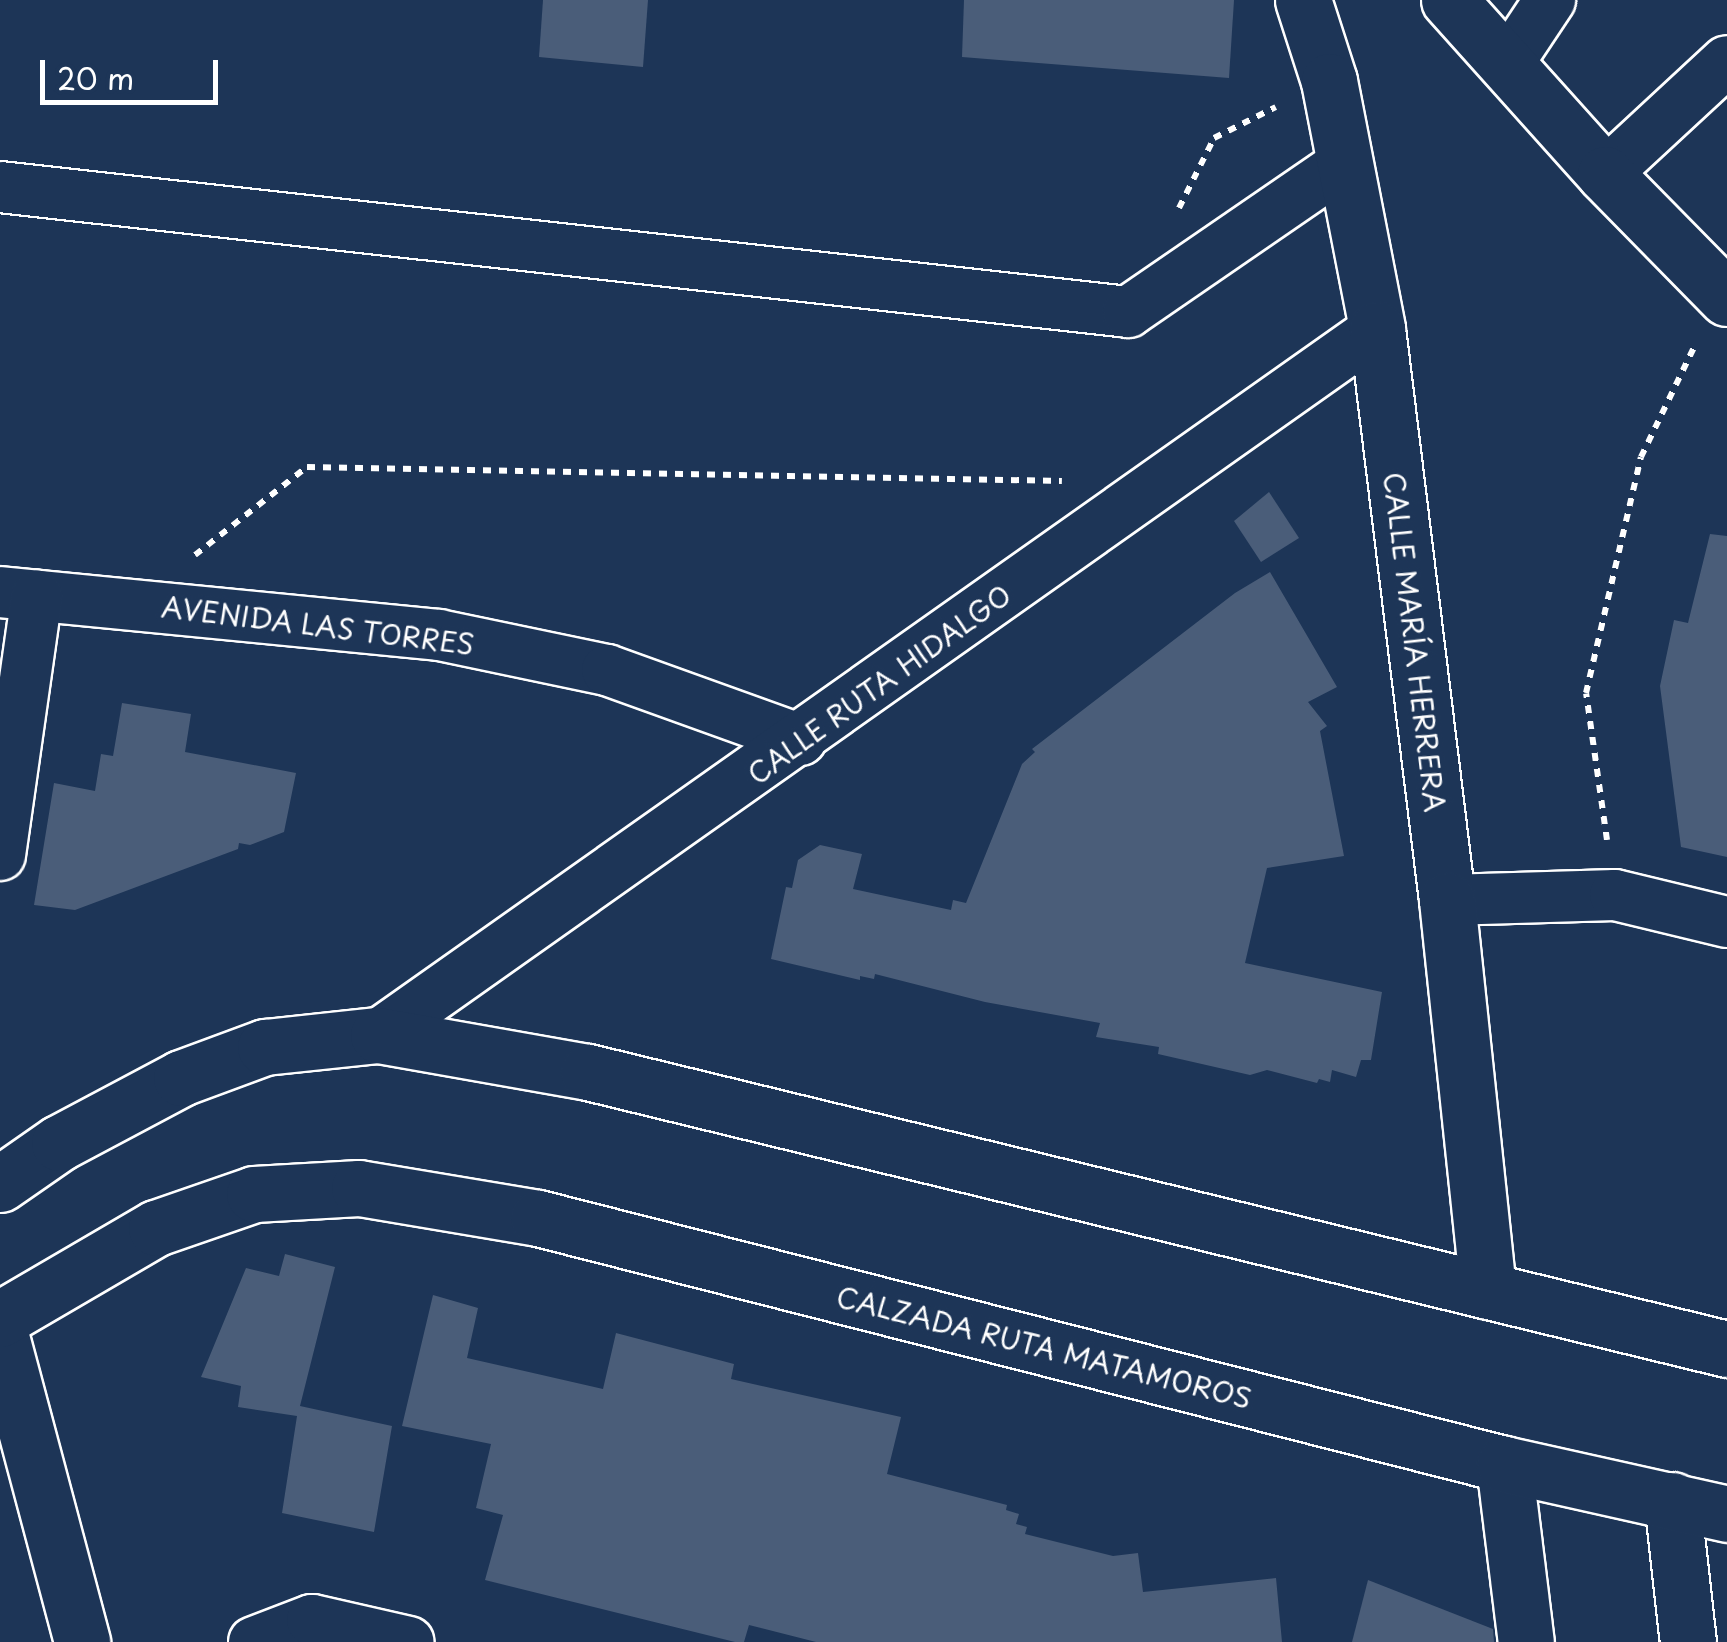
<!DOCTYPE html>
<html>
<head>
<meta charset="utf-8">
<style>
	body { margin:0 }
	#map { position:relative; width:1727px; height:1642px; overflow:hidden; background:#1d3557; font-family:"Playpen Sans",sans-serif }
	div>[style] { position:absolute }
	[style*='--x'] { left:calc(var(--x)*1px); top:calc(var(--y)*1px); width:calc(var(--w)*1px); rotate:calc(var(--a)*1deg) }
	.building>* { inset:0; background:#4a5d79 }
	.path>* { height:6px; margin-top:-3px; transform-origin:0; background:repeating-linear-gradient(90deg,#fff 0 8px,transparent 0 16px) }
	.roads { filter:drop-shadow(2px 0 #fff) drop-shadow(-2px 0 #fff) drop-shadow(0 2px #fff) drop-shadow(0 -2px #fff) }
	.street>* { height:50px; margin:-25px; padding:0 25px; transform-origin:25px; border-radius:25px; background:#1d3557 }
	.secondary>* { height:55px; margin:-27.5px; padding:0 27.5px; transform-origin:27.5px; border-radius:27.5px; background:#1d3557 }
	.primary>* { height:55px; margin:-27.5px; padding:0 27.5px; transform-origin:27.5px; border-radius:27.5px; background:#1d3557 }
	span { translate:-50% -50%; white-space:nowrap; text-align:center; line-height:1.15; -webkit-text-stroke:10px #1d3557; paint-order:stroke }
	.street-label { font-size:28px; color:#fff }
	.scale { position:absolute; left:40px; top:60px; width:178px; height:45px; box-sizing:border-box; border:5px solid #fff; border-top:0; padding-left:12px; font-size:30px; line-height:35px; white-space:nowrap; color:#fff; -webkit-text-stroke:8px #1d3557; paint-order:stroke }
</style>
</head>
<body>
<div id="map">
	<div class="building">
		<div style="clip-path:polygon(543px 0,648px 0,643px 67px,539px 57px)"></div>
		<div style="clip-path:polygon(964px 0,1234px 0,1229px 78px,962px 57px)"></div>
		<div style="clip-path:polygon(1269px 492px,1299px 538px,1261px 562px,1234px 521px)"></div>
		<div style="clip-path:polygon(1710px 534px,1727px 536px,1727px 857px,1681px 847px,1660px 686px,1674px 620px,1688px 623px)"></div>
		<div style="clip-path:polygon(1270px 572px,1337px 687px,1308px 702px,1327px 726px,1320px 731px,1344px 856px,1267px 868px,1245px 963px,1382px 992px,1371px 1060px,1361px 1060px,1356px 1077px,1332px 1070px,1330px 1082px,1319px 1079px,1317px 1083px,1267px 1070px,1250px 1075px,1158px 1054px,1159px 1047px,1096px 1037px,1100px 1023px,985px 1002px,875px 974px,874px 979px,860px 976px,860px 980px,771px 959px,786px 887px,792px 888px,798px 860px,820px 845px,862px 854px,853px 889px,951px 910px,953px 900px,966px 903px,1022px 764px,1035px 752px,1032px 749px,1235px 593px)"></div>
		<div style="clip-path:polygon(122px 703px,191px 714px,185px 752px,296px 773px,284px 832px,250px 845px,239px 843px,238px 849px,75px 910px,34px 905px,54px 783px,95px 791px,101px 754px,113px 756px)"></div>
		<div style="clip-path:polygon(285px 1254px,335px 1267px,300px 1406px,392px 1426px,374px 1532px,282px 1513px,297px 1416px,238px 1407px,241px 1386px,201px 1377px,246px 1268px,279px 1276px)"></div>
		<div style="clip-path:polygon(433px 1295px,478px 1308px,467px 1358px,603px 1389px,616px 1333px,734px 1364px,731px 1379px,901px 1417px,887px 1474px,1007px 1505px,1006px 1510px,1019px 1514px,1016px 1524px,1027px 1527px,1025px 1534px,1113px 1556px,1138px 1553px,1143px 1592px,1276px 1578px,1282px 1642px,816px 1642px,749px 1625px,744px 1642px,735px 1642px,485px 1580px,503px 1515px,476px 1508px,491px 1444px,402px 1426px)"></div>
		<div style="clip-path:polygon(1368px 1580px,1493px 1629px,1494px 1642px,1352px 1642px)"></div>
	</div>
	<div class="path">
		<div style="--x:1179;--y:208;--w:78;--a:-63.4"></div>
		<div style="--x:1214;--y:138;--w:69;--a:-26.6"></div>
		<div style="--x:195;--y:555;--w:142;--a:-38.2"></div>
		<div style="--x:307;--y:467;--w:755;--a:1.06"></div>
		<div style="--x:1607;--y:840;--w:148;--a:-98.1"></div>
		<div style="--x:1586;--y:693;--w:242;--a:-76.9"></div>
		<div style="--x:1641;--y:457;--w:127;--a:-64.2"></div>
	</div>
	<div class="roads">
		<div class="street">
			<div style="--x:1508;--y:63;--w:76;--a:-56.3"></div>
			<div style="--x:1605;--y:174;--w:166;--a:-42.8"></div>
			<div style="--x:0;--y:187;--w:1135;--a:6.32"></div>
			<div style="--x:1128;--y:312;--w:265;--a:-34.5"></div>
			<div style="--x:0;--y:592;--w:441;--a:5.6"></div>
			<div style="--x:439;--y:635;--w:172;--a:11.8"></div>
			<div style="--x:607;--y:670;--w:206;--a:19.8"></div>
			<div style="--x:0;--y:855;--w:262;--a:-81.9"></div>
			<div style="--x:1447;--y:900;--w:168;--a:-1.7"></div>
			<div style="--x:1615;--y:895;--w:115;--a:13.6"></div>
			<div style="--x:378;--y:1035;--w:1223;--a:-35.25"></div>
			<div style="--x:254;--y:1642;--w:62;--a:-20.8"></div>
			<div style="--x:312;--y:1620;--w:99;--a:12.8"></div>
		</div>
		<div class="secondary">
			<div style="--x:1303;--y:0;--w:85;--a:72.2"></div>
			<div style="--x:1329;--y:81;--w:253;--a:79"></div>
			<div style="--x:1377;--y:329;--w:575;--a:83.01"></div>
			<div style="--x:1447;--y:900;--w:393;--a:84"></div>
			<div style="--x:1449;--y:0;--w:234;--a:48.1"></div>
			<div style="--x:1605;--y:174;--w:174;--a:45.5"></div>
			<div style="--x:0;--y:1333;--w:320;--a:75.1"></div>
			<div style="--x:1504;--y:1464;--w:179;--a:83"></div>
			<div style="--x:1672;--y:1500;--w:143;--a:83.6"></div>
		</div>
		<div class="primary">
			<div style="--x:0;--y:1184;--w:72;--a:-34.8"></div>
			<div style="--x:59;--y:1143;--w:138;--a:-28"></div>
			<div style="--x:181;--y:1078;--w:90;--a:-20.3"></div>
			<div style="--x:265;--y:1047;--w:114;--a:-6.1"></div>
			<div style="--x:378;--y:1035;--w:213;--a:10"></div>
			<div style="--x:588;--y:1072;--w:1172;--a:13.67"></div>
			<div style="--x:0;--y:1319;--w:181;--a:-30.3"></div>
			<div style="--x:156;--y:1228;--w:104;--a:-19.1"></div>
			<div style="--x:254;--y:1194;--w:105;--a:-3.3"></div>
			<div style="--x:359;--y:1188;--w:181;--a:9.5"></div>
			<div style="--x:538;--y:1218;--w:997;--a:14.29"></div>
			<div style="--x:1504;--y:1464;--w:229;--a:12.6"></div>
		</div>
	</div>
	<div class="street-label">
		<span style="left:318px;top:625px;rotate:7deg">AVENIDA LAS TORRES</span>
		<span style="left:1415px;top:642px;rotate:83deg">CALLE MARÍA HERRERA</span>
		<span style="left:879px;top:684px;rotate:-36deg">CALLE RUTA HIDALGO</span>
		<span style="left:1044px;top:1347px;rotate:14deg">CALZADA RUTA MATAMOROS</span>
	</div>
	<div class="scale">20 m</div>
</div>
</body>
</html>
